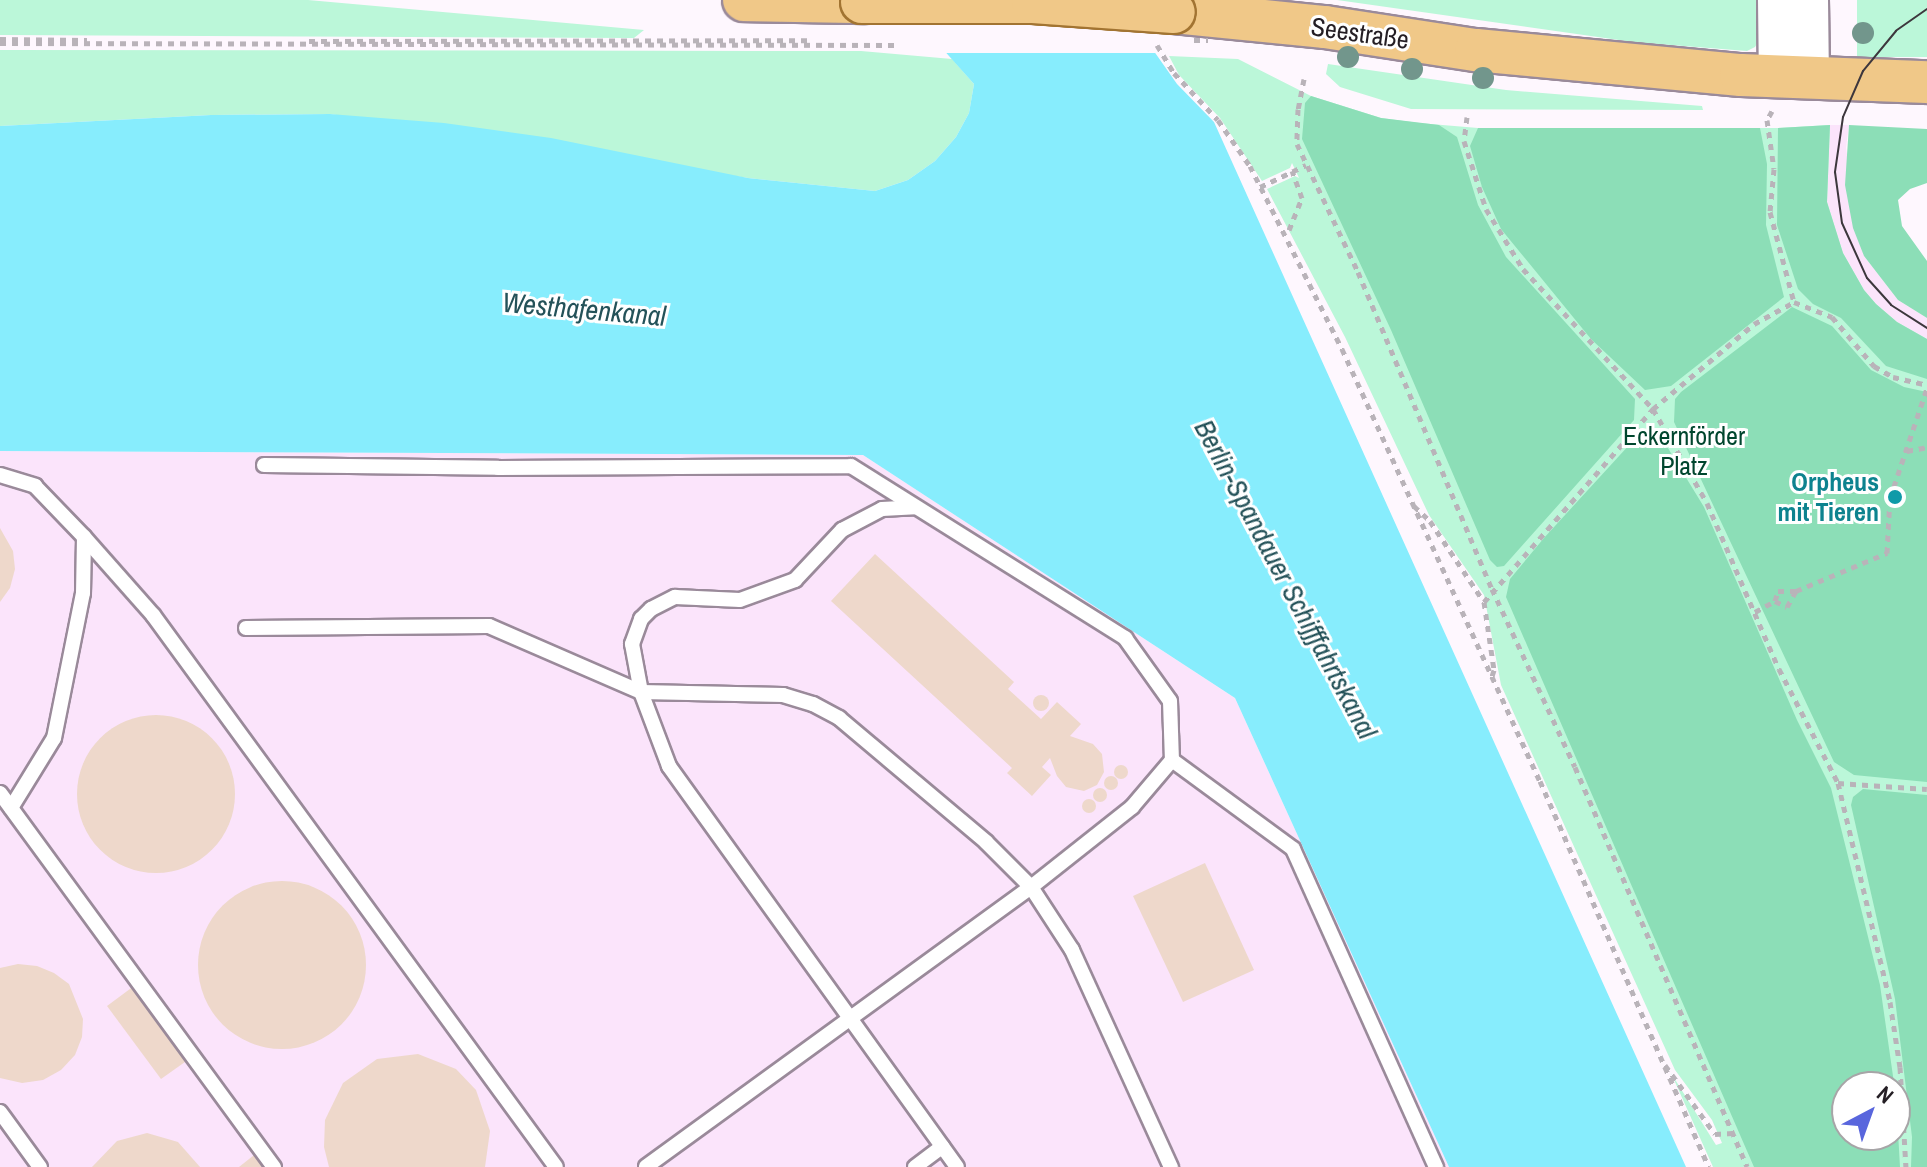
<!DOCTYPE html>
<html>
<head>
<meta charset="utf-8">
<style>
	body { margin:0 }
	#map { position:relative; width:1927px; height:1167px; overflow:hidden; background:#fef7fe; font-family:"Archivo Narrow",sans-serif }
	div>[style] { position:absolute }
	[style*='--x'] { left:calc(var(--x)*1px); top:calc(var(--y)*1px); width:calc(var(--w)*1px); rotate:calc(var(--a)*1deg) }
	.built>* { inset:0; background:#fbe4fb }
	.green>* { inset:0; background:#bbf7d9 }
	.forest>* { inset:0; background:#8cdeb7 }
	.water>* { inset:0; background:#87edfd }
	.pier>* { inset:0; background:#fef7fe }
	.building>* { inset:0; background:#eed8cb }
	.round { border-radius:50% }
	.path>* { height:5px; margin-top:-2.5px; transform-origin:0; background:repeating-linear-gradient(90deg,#b9b3b9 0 6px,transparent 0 12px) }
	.roads { filter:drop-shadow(2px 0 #9a8a9a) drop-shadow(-2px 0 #9a8a9a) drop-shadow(0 2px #9a8a9a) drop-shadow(0 -2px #9a8a9a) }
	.lane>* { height:14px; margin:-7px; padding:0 7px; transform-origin:7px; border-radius:7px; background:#fff }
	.secondary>* { height:38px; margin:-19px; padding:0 19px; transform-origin:19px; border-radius:19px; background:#fff }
	.primary>* { height:42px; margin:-21px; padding:0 21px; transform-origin:21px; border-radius:21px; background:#f0c888 }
	.tram>* { height:2px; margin:-1px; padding:0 1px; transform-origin:1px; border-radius:1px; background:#3d373d }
	.path-bridge>* { height:5px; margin-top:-2.5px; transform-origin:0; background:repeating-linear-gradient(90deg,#b9b3b9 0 6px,transparent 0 12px) }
	.bridges { filter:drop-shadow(2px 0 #a27432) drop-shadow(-2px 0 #a27432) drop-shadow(0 2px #a27432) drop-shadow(0 -2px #a27432) }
	.primary-bridge>* { height:42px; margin:-21px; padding:0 21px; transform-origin:21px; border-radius:21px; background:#f0c888 }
	.trees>* { width:22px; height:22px; margin:-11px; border-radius:50%; background:#72968c }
	.dots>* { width:22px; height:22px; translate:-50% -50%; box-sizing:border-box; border:4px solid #fff; border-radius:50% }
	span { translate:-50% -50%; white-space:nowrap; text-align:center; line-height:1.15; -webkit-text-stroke:6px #fff; paint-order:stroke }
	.street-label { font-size:26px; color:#241e24 }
	.park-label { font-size:26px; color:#00462e }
	.culture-label { font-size:26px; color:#0d838f; font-weight:700 }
	.right { translate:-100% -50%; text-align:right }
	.water-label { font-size:28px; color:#245259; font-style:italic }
	.north { position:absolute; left:1831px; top:1071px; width:80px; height:80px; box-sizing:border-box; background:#fff; border:2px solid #a7a5a7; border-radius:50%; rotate:41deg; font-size:22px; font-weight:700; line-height:32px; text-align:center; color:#241e24 }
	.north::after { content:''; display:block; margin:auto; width:28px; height:36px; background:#5966dd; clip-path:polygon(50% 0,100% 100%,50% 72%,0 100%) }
</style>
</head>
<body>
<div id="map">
	<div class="built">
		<div style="clip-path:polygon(1830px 125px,1849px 125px,1846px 148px,1864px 256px,1898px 300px,1927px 318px,1927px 339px,1897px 322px,1876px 304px,1864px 290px,1843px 253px,1827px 202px)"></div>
		<div style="clip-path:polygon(0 451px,863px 455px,1235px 698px,1449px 1167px,0 1167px)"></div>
	</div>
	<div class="green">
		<div style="clip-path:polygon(0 0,308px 0,644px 30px,634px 38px,0 35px)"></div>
		<div style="clip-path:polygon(1337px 0,1761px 0,1761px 37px,1755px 47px,1747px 51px,1633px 42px)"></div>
		<div style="clip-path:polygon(1857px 0,1927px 0,1927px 57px,1857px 57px)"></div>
		<div style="clip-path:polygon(0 50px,861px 51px,952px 59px,974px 84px,969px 113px,956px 137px,935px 161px,908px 180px,875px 191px,748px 178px,330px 114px,211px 115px,0 126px)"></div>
		<div style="clip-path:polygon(evenodd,1169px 56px,1238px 59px,1311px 96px,1381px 118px,1419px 123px,1478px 128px,1778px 128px,1830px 125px,1827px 202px,1843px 253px,1864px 290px,1876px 304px,1897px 322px,1927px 339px,1927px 1167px,1713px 1167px,1671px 1073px,1716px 1145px,1722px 1143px,1712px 1120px,1675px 1070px,1501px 685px,1484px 595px,1429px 515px,1345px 337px,1267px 189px,1295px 176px,1299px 178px,1292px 163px,1290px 168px,1262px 181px,1220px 118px,1179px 75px,1169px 56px,1847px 1087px,1895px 1087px,1895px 1135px,1847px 1135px,1847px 1087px)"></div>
		<div style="clip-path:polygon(1328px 64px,1506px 90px,1702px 106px,1703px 110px,1411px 109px,1340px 87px,1326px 74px)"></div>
	</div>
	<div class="forest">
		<div style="clip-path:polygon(1311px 96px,1381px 118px,1439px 125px,1457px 137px,1478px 205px,1506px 257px,1635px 399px,1634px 420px,1504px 566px,1497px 567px,1490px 560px,1391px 330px,1302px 139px,1305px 103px)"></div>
		<div style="clip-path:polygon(1830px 125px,1827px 202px,1843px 253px,1864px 290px,1876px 304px,1897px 322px,1927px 339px,1927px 379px,1886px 366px,1841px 318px,1813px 304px,1798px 289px,1777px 225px,1778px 128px)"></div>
		<div style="clip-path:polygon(1849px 125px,1927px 129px,1927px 183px,1910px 189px,1898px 200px,1902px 226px,1927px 261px,1927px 318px,1898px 300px,1864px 256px,1853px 228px,1845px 185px)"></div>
		<div style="clip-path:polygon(1478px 128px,1760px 128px,1767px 164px,1766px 225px,1784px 297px,1671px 386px,1645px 390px,1591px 339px,1501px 229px,1482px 187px,1470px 146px)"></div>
		<div style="clip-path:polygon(1792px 307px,1832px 326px,1871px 370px,1904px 387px,1927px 392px,1927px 782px,1854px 775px,1834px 762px,1674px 422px,1675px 399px,1681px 392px)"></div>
		<div style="clip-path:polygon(evenodd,1649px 429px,1663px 440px,1704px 507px,1797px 720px,1831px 788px,1880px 985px,1896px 1097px,1900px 1167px,1754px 1167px,1506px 597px,1510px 579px,1544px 538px,1641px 432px,1649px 429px,1847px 1087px,1895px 1087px,1895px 1135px,1847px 1135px,1847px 1087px)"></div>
		<div style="clip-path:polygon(1863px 789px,1927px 795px,1927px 1167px,1911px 1167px,1912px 1137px,1895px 999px,1851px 805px,1853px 797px)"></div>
	</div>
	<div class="water">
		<div style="clip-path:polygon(899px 0,1118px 0,1177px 84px,1214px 122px,1686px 1167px,1449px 1167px,1235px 698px,863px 455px,0 451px,0 126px,211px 115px,330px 114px,444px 123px,551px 138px,748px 178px,875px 191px,908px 180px,935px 161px,956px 137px,969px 113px,974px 84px)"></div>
	</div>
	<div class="pier">
		<div style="clip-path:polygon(1123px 0,1160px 53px,941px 53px,896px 3px)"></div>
	</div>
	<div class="building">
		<div style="clip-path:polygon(0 528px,13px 551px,15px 569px,10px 588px,0 602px)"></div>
		<div style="clip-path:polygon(875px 554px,1014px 682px,1008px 689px,1041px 719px,1057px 702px,1081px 724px,1070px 736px,1093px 744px,1102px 754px,1104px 772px,1097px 785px,1084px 791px,1066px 787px,1057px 776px,1050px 758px,1042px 767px,1051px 775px,1032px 796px,1007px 773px,1012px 768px,831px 601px)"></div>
		<div class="round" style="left:1033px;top:695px;width:16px;height:16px"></div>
		<div class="round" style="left:77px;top:715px;width:158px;height:158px"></div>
		<div class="round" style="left:1114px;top:765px;width:14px;height:14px"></div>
		<div class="round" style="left:1104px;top:776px;width:14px;height:14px"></div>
		<div class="round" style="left:1093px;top:788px;width:14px;height:14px"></div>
		<div class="round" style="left:1082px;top:799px;width:14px;height:14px"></div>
		<div style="clip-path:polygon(1205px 863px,1254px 970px,1183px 1002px,1133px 896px)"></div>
		<div class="round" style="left:198px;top:881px;width:168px;height:168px"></div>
		<div style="clip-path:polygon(18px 964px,37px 966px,54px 973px,69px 984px,83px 1019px,82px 1037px,75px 1055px,61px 1070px,43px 1080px,22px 1083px,0 1078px,0 968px)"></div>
		<div style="clip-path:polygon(138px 983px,192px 1057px,161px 1079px,107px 1006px)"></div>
		<div style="clip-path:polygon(418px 1054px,456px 1069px,476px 1090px,490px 1131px,485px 1167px,329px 1167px,324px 1147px,325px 1120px,343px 1083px,377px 1059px)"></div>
		<div style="clip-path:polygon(147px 1133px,178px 1142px,200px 1167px,92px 1167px,117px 1141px)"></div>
		<div style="clip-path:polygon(258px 1152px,269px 1167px,239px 1167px)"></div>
	</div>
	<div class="path">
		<div style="--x:0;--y:39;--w:87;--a:0.7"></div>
		<div style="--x:309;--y:41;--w:498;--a:-0.1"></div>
		<div style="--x:0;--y:43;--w:896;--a:0.13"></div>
		<div style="--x:1157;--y:45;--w:33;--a:59"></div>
		<div style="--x:1174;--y:73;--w:64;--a:46.9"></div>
		<div style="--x:1218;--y:120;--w:56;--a:55.2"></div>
		<div style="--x:1250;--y:166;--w:205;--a:63.3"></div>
		<div style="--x:1342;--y:349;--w:475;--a:65.4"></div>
		<div style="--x:1540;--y:781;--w:421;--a:66.4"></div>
		<div style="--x:1304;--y:79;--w:31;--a:101"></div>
		<div style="--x:1298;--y:109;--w:35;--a:92"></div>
		<div style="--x:1297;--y:144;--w:142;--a:64.5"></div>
		<div style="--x:1358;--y:272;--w:344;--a:67.1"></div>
		<div style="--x:1492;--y:589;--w:196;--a:65"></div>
		<div style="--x:1575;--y:767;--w:435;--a:66.7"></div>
		<div style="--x:1772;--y:111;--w:10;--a:119"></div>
		<div style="--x:1767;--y:120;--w:49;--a:81.9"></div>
		<div style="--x:1774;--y:169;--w:43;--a:95.3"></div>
		<div style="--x:1770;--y:212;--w:93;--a:75.1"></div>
		<div style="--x:1794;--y:302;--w:41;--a:21.5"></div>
		<div style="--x:1832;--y:317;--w:65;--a:49.4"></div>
		<div style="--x:1874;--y:366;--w:22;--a:30"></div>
		<div style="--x:1893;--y:377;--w:35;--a:13"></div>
		<div style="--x:1467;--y:117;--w:24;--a:97"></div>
		<div style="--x:1464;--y:141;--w:71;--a:72.1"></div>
		<div style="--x:1486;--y:209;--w:70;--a:58.3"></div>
		<div style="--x:1523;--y:269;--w:191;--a:47.1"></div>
		<div style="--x:1653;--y:409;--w:108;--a:60.1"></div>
		<div style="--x:1707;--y:503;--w:181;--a:66.6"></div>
		<div style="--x:1779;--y:669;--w:128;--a:62.6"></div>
		<div style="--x:1838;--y:783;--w:225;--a:76.6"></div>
		<div style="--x:1890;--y:1002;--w:66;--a:81.3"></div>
		<div style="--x:1900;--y:1067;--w:100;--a:86.6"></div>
		<div style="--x:1260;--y:187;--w:51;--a:-25.6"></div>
		<div style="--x:1289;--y:230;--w:35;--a:-68"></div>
		<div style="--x:1302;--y:198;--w:29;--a:-110"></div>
		<div style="--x:1907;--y:451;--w:20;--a:-11"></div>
		<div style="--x:1890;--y:505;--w:9;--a:-18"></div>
		<div style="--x:1899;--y:502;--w:11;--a:-112"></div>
		<div style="--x:1414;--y:506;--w:22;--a:43"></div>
		<div style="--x:1430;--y:521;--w:97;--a:56.3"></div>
		<div style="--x:1484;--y:602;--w:69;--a:81.6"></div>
		<div style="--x:1494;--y:670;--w:9;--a:108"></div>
		<div style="--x:1775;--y:601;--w:13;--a:27"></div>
		<div style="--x:1787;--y:607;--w:18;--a:-61"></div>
		<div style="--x:1484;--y:602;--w:257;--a:-48.8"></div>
		<div style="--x:1653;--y:409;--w:132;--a:-40.1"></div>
		<div style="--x:1754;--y:324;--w:46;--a:-28.8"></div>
		<div style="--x:1755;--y:612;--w:23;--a:-29"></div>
		<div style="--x:1775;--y:601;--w:10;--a:-73"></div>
		<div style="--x:1778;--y:591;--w:18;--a:0"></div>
		<div style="--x:1796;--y:591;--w:99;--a:-22.7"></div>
		<div style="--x:1887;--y:553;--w:55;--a:-86.9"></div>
		<div style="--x:1890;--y:498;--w:116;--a:-71.4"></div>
		<div style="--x:1838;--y:783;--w:89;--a:3.9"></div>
		<div style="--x:1665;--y:1065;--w:85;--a:54.1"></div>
		<div style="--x:1715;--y:1134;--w:18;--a:-3"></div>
	</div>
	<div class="roads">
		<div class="lane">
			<div style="--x:264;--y:465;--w:234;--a:0.7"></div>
			<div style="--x:498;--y:468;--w:353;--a:-0.3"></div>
			<div style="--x:851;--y:466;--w:324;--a:32.1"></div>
			<div style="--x:1125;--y:638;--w:77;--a:54.5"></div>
			<div style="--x:1170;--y:701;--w:59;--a:88.1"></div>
			<div style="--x:1172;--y:760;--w:62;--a:130.4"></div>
			<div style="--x:1132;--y:807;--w:129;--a:141.6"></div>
			<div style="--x:1031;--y:887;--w:476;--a:144"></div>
			<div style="--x:0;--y:475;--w:37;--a:17"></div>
			<div style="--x:35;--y:486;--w:71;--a:46.1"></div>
			<div style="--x:84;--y:537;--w:56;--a:91"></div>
			<div style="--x:83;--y:593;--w:148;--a:101.3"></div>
			<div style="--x:54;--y:738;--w:82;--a:121.6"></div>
			<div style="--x:84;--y:537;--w:104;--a:48.5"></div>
			<div style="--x:153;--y:615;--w:683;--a:53.87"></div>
			<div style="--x:246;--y:628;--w:243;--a:-0.5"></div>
			<div style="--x:489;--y:626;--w:166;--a:23.5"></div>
			<div style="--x:641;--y:692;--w:49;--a:-100.6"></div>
			<div style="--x:632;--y:644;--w:27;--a:-70"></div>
			<div style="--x:641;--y:619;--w:14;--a:-45"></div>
			<div style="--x:651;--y:609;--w:27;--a:-27"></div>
			<div style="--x:675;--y:597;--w:65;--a:2.6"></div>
			<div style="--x:740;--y:600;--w:59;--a:-20"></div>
			<div style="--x:795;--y:580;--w:69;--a:-46.8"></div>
			<div style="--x:842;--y:530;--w:45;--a:-27.7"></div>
			<div style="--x:882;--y:509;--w:33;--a:-3"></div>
			<div style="--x:1172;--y:760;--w:150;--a:36.3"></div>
			<div style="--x:1293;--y:849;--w:349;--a:65.8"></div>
			<div style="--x:0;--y:793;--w:464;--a:53.8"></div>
			<div style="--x:0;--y:1112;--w:68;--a:54"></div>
			<div style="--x:915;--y:1167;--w:34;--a:-37"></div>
			<div style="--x:957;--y:1167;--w:494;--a:-125.7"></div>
			<div style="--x:669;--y:766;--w:79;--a:-110.7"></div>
			<div style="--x:641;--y:692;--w:142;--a:1.2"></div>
			<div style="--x:783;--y:695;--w:31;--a:17"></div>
			<div style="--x:813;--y:704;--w:30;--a:28"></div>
			<div style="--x:839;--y:718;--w:192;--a:40.1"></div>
			<div style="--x:986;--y:842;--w:64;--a:45"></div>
			<div style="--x:1031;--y:887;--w:75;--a:56.9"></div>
			<div style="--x:1072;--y:950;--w:239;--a:65.5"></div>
		</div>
		<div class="secondary">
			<div style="--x:1777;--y:0;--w:78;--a:89.3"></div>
			<div style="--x:1809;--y:0;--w:79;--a:89.3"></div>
		</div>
		<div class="primary">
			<div style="--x:744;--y:0;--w:118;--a:1"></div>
			<div style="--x:1174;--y:12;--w:152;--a:5.7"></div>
			<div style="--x:1325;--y:27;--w:153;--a:8.7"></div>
			<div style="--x:1476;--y:50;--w:266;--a:5.4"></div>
			<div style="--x:1741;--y:75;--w:186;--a:2.2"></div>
		</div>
	</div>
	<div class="tram">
		<div style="--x:1927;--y:9;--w:38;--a:145"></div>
		<div style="--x:1896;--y:31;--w:52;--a:129.5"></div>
		<div style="--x:1863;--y:71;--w:50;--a:113.5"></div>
		<div style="--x:1843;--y:117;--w:56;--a:98.3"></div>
		<div style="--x:1835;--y:172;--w:51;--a:82.2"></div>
		<div style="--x:1842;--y:223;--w:60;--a:65.6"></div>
		<div style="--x:1867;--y:278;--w:36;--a:48"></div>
		<div style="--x:1891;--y:305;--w:43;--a:32.6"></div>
	</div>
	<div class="path-bridge">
		<div style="--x:1194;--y:40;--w:14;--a:0"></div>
	</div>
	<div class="bridges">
		<div class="primary-bridge">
			<div style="--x:862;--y:2;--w:171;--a:0"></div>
			<div style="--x:1033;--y:2;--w:141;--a:4.1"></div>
		</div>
	</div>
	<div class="trees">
		<div style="left:1863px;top:33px"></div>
		<div style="left:1348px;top:57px"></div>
		<div style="left:1412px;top:69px"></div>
		<div style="left:1483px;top:78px"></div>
	</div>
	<div class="dots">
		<div style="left:1895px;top:497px;background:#0f9aa8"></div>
	</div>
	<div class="street-label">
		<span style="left:1360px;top:33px;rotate:8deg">Seestraße</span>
	</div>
	<div class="park-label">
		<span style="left:1684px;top:451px">Eckernförder<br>Platz</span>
	</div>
	<div class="culture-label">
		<span class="right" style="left:1879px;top:497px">Orpheus<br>mit Tieren</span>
	</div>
	<div class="water-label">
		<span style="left:584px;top:309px;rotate:5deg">Westhafenkanal</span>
		<span style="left:1286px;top:579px;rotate:62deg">Berlin-Spandauer Schifffahrtskanal</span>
	</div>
	<div class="north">N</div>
</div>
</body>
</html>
